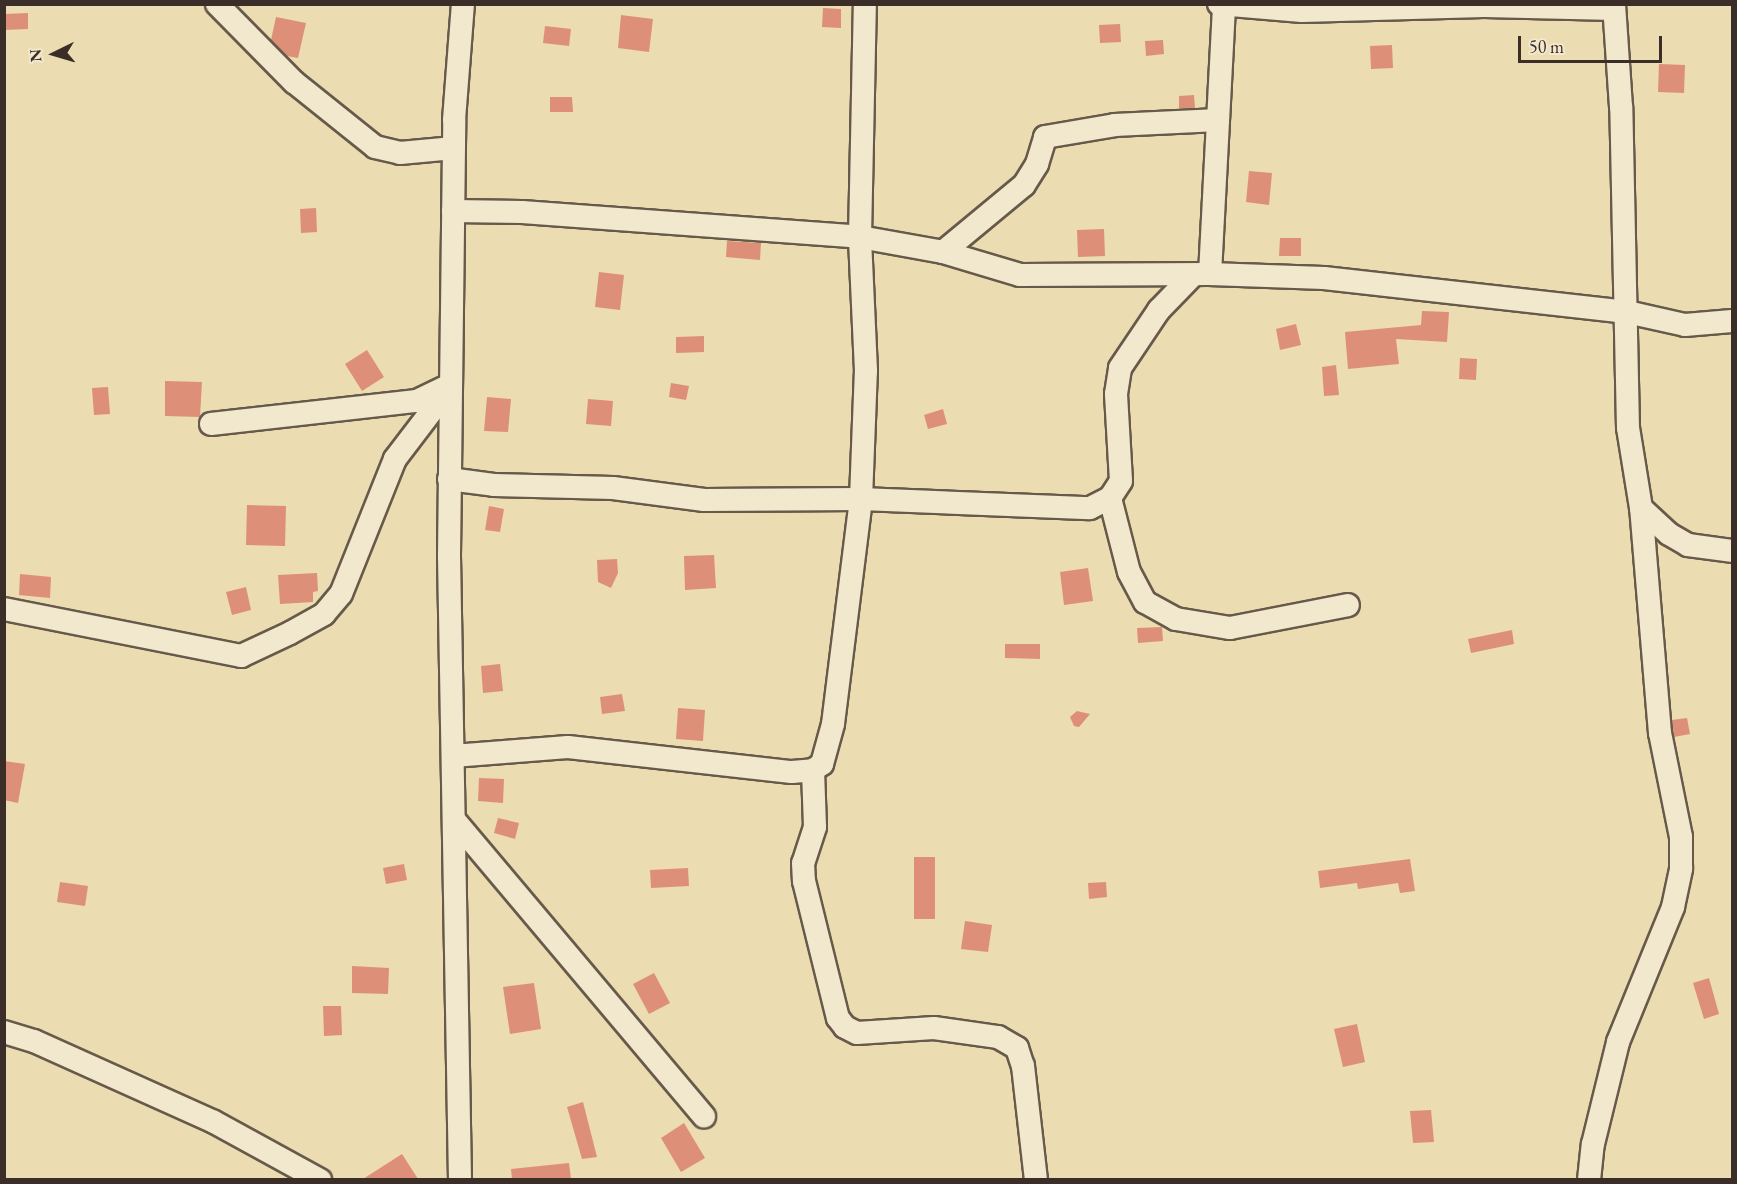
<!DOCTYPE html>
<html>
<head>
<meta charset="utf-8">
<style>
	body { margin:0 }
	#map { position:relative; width:1737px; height:1184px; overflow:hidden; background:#ebdcb2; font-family:"EB Garamond",serif }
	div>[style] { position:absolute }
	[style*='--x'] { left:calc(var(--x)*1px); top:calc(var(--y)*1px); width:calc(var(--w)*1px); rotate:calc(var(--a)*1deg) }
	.building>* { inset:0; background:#dd9077 }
	.roads { filter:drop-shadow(2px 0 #675a4a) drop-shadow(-2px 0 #675a4a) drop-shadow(0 2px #675a4a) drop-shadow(0 -2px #675a4a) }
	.minor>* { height:22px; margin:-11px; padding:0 11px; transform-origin:11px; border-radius:11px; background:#f2e8cd }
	span { translate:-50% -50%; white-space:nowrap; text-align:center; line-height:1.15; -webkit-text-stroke:4.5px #f2e8cd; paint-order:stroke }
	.frame { position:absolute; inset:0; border:6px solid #3b2e28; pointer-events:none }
	.north { position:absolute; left:24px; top:24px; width:60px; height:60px; -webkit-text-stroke:4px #f2e8cd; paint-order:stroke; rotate:265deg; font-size:16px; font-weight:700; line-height:24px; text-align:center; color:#3b2e28 }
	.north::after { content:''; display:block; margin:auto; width:21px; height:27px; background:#3b2e28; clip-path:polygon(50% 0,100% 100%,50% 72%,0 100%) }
	.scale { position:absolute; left:1518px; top:36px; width:144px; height:27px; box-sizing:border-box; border:3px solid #3b2e28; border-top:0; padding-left:8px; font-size:18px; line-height:21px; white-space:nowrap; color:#3b2e28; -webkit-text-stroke:4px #f2e8cd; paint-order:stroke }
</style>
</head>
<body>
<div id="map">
	<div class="building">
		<div style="clip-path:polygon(823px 8px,841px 9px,841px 28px,822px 27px)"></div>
		<div style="clip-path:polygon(28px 13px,28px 29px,4px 30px,4px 14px)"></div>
		<div style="clip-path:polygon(621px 15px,653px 19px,649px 52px,618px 48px)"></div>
		<div style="clip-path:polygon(276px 17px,306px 23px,298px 58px,287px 56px,271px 40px)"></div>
		<div style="clip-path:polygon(1120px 24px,1121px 42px,1100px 43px,1099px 25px)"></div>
		<div style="clip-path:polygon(545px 26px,571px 29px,569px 46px,543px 43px)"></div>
		<div style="clip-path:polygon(1163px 40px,1164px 54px,1146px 56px,1145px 41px)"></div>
		<div style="clip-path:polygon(1392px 45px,1393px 68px,1371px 69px,1370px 46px)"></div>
		<div style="clip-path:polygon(1659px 64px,1685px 65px,1684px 93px,1658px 92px)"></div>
		<div style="clip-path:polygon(1194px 95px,1195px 108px,1179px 108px,1179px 96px)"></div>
		<div style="clip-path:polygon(550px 97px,572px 97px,573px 112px,550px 112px)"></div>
		<div style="clip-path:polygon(1249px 171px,1272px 173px,1269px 205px,1246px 202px)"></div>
		<div style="clip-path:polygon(316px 208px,317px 232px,301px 233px,300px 209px)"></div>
		<div style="clip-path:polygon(1104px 229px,1105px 256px,1078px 257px,1077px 230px)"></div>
		<div style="clip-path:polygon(1280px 238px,1301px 238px,1301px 256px,1279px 256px)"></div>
		<div style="clip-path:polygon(727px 241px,761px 243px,760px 260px,726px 257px)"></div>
		<div style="clip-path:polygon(599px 272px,624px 275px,620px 310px,595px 307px)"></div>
		<div style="clip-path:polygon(1422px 311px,1449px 312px,1447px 342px,1396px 339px,1399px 364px,1348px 369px,1345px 332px,1421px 325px)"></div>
		<div style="clip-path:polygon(1296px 324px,1301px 345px,1280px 350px,1276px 329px)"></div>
		<div style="clip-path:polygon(704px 336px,704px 352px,676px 353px,676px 337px)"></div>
		<div style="clip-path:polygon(367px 350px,384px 377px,362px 391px,345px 364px)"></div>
		<div style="clip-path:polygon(1460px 358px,1477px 359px,1476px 380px,1459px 379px)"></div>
		<div style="clip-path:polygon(1336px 365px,1339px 395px,1324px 396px,1322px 367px)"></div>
		<div style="clip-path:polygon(165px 381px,202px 382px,200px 417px,165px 416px)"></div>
		<div style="clip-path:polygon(671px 383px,689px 386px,686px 400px,669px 397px)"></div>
		<div style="clip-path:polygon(108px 387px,110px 414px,94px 415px,92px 388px)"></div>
		<div style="clip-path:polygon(487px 397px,511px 399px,508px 432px,484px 431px)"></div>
		<div style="clip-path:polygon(588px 399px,613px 401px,611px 426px,586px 424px)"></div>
		<div style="clip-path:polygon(943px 409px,947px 424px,928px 429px,924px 415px)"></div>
		<div style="clip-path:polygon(247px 505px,286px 506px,285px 546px,246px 545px)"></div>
		<div style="clip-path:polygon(489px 506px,504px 509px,500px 532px,485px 530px)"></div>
		<div style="clip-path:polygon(714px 555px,716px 588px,685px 590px,684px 556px)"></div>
		<div style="clip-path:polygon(617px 559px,618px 573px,611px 588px,598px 582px,597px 560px)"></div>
		<div style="clip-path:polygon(1088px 568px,1093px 601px,1064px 605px,1060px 572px)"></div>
		<div style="clip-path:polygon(317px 573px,318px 591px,313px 592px,313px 602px,280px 604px,278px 575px)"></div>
		<div style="clip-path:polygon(20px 574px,51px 577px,50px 598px,19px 595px)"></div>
		<div style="clip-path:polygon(246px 587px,251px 610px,232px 615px,226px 592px)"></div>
		<div style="clip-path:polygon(1162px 627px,1163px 641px,1138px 643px,1137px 628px)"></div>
		<div style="clip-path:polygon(1512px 630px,1514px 644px,1471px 653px,1468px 639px)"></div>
		<div style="clip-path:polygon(1005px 644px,1040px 644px,1040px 659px,1005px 658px)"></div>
		<div style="clip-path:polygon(500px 664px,503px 691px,483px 693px,481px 666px)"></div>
		<div style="clip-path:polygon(622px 694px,625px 711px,602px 714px,600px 697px)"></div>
		<div style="clip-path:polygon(678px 708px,705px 710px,703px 741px,676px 739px)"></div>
		<div style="clip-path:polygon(1077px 711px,1090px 714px,1079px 727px,1074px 726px,1070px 717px)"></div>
		<div style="clip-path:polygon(1687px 718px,1690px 734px,1674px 737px,1672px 720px)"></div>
		<div style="clip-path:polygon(4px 761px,25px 764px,18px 803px,4px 800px)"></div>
		<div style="clip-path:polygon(479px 778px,504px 779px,503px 803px,478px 801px)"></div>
		<div style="clip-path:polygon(498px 818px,519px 823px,515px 839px,494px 833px)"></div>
		<div style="clip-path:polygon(914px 857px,935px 857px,935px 919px,914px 919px)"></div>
		<div style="clip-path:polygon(1410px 859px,1415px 891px,1400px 893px,1398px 883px,1358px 889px,1357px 883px,1320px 888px,1318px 871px)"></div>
		<div style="clip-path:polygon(404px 864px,407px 880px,386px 884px,383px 868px)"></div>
		<div style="clip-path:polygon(688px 868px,689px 886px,651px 888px,650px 870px)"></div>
		<div style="clip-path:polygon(60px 882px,88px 886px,85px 906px,57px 902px)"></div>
		<div style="clip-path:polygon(1106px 882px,1107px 897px,1089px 899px,1088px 883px)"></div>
		<div style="clip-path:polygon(965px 921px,992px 925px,988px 952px,961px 949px)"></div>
		<div style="clip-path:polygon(352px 966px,389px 968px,388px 994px,352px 993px)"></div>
		<div style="clip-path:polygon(654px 973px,670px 1003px,649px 1014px,633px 984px)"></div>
		<div style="clip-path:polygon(1709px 978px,1719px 1014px,1704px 1019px,1693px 983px)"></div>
		<div style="clip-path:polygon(534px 983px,541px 1029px,510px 1034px,503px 987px)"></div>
		<div style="clip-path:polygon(323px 1006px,341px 1006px,342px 1035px,324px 1036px)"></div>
		<div style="clip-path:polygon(1357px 1024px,1365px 1062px,1343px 1067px,1334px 1029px)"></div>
		<div style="clip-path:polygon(583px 1102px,597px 1157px,582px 1159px,567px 1107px)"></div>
		<div style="clip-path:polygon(1431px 1110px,1434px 1142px,1413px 1143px,1410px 1111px)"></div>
		<div style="clip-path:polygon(684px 1123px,705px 1158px,681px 1172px,661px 1138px)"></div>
		<div style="clip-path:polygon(402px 1154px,418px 1179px,363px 1179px)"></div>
		<div style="clip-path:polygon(569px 1163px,571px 1179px,512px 1179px,511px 1169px)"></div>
	</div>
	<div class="roads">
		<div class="minor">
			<div style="--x:217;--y:4;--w:110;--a:45.4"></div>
			<div style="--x:294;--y:82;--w:104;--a:38.7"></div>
			<div style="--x:375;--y:147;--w:26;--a:13"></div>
			<div style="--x:400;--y:153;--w:54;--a:-5.3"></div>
			<div style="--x:1219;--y:4;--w:83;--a:4.8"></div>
			<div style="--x:1302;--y:11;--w:182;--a:-1.6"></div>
			<div style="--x:1484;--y:6;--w:130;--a:1.3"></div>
			<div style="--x:453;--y:211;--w:69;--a:0.8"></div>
			<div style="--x:522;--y:212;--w:339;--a:4.2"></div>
			<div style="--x:860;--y:237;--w:84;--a:10.2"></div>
			<div style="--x:943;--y:252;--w:80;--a:16.6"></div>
			<div style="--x:1020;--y:275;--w:190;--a:-0.3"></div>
			<div style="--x:1210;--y:274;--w:114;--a:2"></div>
			<div style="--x:1324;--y:278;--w:305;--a:6.4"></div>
			<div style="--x:1627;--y:312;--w:59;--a:12.6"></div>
			<div style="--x:1685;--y:325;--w:47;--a:-4.9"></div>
			<div style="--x:943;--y:252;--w:105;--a:-39.6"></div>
			<div style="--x:1024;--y:185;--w:25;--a:-58"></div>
			<div style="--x:1037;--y:164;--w:28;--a:-73"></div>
			<div style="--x:1045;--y:137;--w:71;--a:-9.7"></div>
			<div style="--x:1115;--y:125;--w:103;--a:-2.8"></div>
			<div style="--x:1210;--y:274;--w:270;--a:-87"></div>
			<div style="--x:211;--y:424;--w:207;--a:-6.4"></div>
			<div style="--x:417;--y:401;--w:34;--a:-26"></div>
			<div style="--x:449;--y:479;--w:45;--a:7.6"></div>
			<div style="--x:494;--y:485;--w:119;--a:1.4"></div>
			<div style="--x:613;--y:488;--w:92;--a:7.5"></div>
			<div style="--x:704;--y:500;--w:157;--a:-0.4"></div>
			<div style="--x:861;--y:499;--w:229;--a:2.3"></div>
			<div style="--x:1090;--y:508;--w:22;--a:-27"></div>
			<div style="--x:1110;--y:498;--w:20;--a:-57"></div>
			<div style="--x:1121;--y:481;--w:87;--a:-93.3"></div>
			<div style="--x:1116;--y:394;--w:26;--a:-81"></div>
			<div style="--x:1120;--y:368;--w:70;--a:-56.1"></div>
			<div style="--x:1159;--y:310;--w:47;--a:-45.9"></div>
			<div style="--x:1110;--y:498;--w:76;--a:75.6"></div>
			<div style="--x:1129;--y:572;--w:34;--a:62"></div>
			<div style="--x:1145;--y:602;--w:35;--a:29"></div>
			<div style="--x:1176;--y:619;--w:55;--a:9.5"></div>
			<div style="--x:1230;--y:628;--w:120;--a:-11"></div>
			<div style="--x:1641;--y:508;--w:38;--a:43"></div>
			<div style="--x:1669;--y:534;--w:22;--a:30"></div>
			<div style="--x:1688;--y:545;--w:44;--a:7.8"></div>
			<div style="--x:4;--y:609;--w:242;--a:11.2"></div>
			<div style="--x:241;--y:656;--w:54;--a:-25.1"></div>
			<div style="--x:290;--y:633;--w:39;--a:-29"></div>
			<div style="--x:324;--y:614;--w:26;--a:-50"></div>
			<div style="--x:341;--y:594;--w:145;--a:-68.2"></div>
			<div style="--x:395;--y:459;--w:69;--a:-52.6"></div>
			<div style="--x:437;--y:404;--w:10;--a:-84"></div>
			<div style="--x:453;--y:756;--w:115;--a:-4.5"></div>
			<div style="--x:568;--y:747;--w:225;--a:6.4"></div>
			<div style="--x:792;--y:772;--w:21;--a:-5"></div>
			<div style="--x:813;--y:770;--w:11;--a:-34"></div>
			<div style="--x:822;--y:764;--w:41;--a:-74.6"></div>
			<div style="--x:833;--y:724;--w:227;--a:-82.9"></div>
			<div style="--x:861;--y:499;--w:128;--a:-87.8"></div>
			<div style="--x:866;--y:371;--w:134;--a:-92.6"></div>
			<div style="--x:860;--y:237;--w:233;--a:-88.8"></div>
			<div style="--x:813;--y:770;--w:57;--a:88"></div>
			<div style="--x:815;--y:827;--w:38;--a:108"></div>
			<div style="--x:803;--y:863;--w:18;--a:87"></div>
			<div style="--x:804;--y:881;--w:141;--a:76.1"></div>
			<div style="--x:838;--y:1018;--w:11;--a:52"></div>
			<div style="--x:845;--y:1027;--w:13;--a:27"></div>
			<div style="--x:857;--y:1033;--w:77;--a:-3.7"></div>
			<div style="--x:934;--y:1028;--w:65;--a:8"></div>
			<div style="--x:998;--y:1037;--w:22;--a:30"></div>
			<div style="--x:1017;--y:1048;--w:19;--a:72"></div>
			<div style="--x:1023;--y:1066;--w:115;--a:83.5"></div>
			<div style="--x:456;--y:822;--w:385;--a:49.9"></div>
			<div style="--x:4;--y:1032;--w:31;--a:17"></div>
			<div style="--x:34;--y:1041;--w:197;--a:24.2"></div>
			<div style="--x:214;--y:1122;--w:121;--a:28.7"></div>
			<div style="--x:460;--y:1180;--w:625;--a:-91.01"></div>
			<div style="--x:449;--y:555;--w:435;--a:-89.3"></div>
			<div style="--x:454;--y:120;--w:116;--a:-85.6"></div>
			<div style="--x:1589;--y:1180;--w:36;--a:-84"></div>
			<div style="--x:1593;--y:1144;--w:105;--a:-76.2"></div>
			<div style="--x:1618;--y:1042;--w:146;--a:-67.8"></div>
			<div style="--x:1673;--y:907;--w:40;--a:-78"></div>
			<div style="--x:1681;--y:868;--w:31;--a:-90"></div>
			<div style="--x:1681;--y:837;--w:106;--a:-101.4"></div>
			<div style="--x:1660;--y:733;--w:226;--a:-94.8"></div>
			<div style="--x:1641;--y:508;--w:81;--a:-99.2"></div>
			<div style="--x:1628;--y:428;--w:321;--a:-91.2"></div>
			<div style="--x:1621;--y:107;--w:103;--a:-93.9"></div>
		</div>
	</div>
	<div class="frame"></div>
	<div class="north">N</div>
	<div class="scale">50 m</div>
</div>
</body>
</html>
